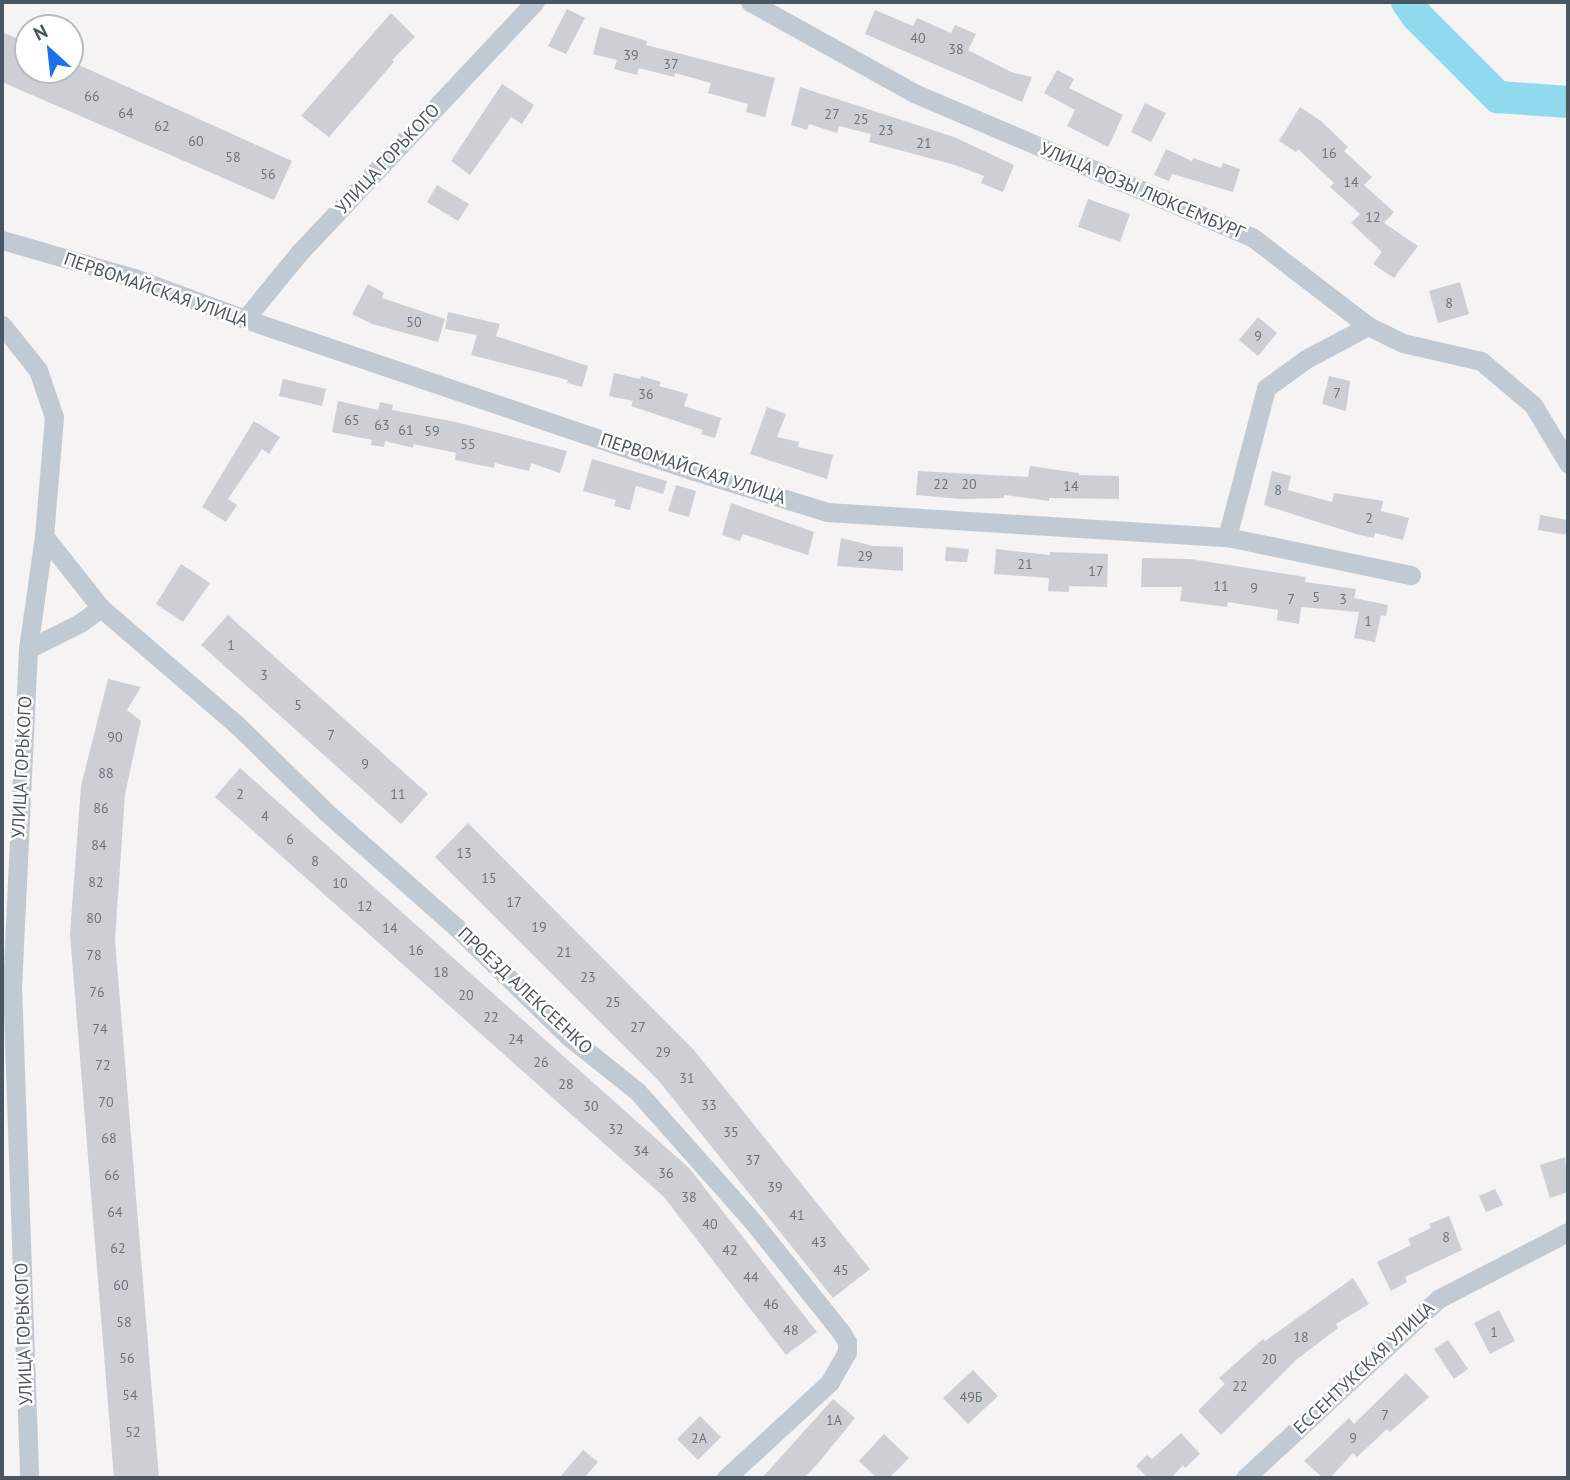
<!DOCTYPE html>
<html>
<head>
<meta charset="utf-8">
<style>
	body { margin:0 }
	#map { position:relative; width:1570px; height:1480px; overflow:hidden; background:#f5f3f3; font-family:"PT Sans",sans-serif }
	div>[style] { position:absolute }
	[style*='--x'] { left:calc(var(--x)*1px); top:calc(var(--y)*1px); width:calc(var(--w)*1px); rotate:calc(var(--a)*1deg) }
	.river>* { height:32px; margin:-16px; padding:0 16px; transform-origin:16px; border-radius:16px; background:#90daee }
	.building>* { inset:0; background:#cdcfd5 }
	.minor>* { height:19px; margin:-9.5px; padding:0 9.5px; transform-origin:9.5px; border-radius:9.5px; background:#c1cad2 }
	span { translate:-50% -50%; white-space:nowrap; text-align:center; line-height:1.15; -webkit-text-stroke:5px #fff; paint-order:stroke }
	.number-label { font-size:14px; color:#6b747e }
	.number-label span { -webkit-text-stroke-width:0 }
	.street-label { font-size:18px; color:#4a5661 }
	.frame { position:absolute; inset:0; border:4px solid #4a5661; pointer-events:none }
	.north { position:absolute; left:14px; top:14px; width:70px; height:70px; box-sizing:border-box; background:#fff; border:2px solid #b7bbc0; border-radius:50%; rotate:333deg; font-size:19px; font-weight:700; line-height:28px; text-align:center; color:#4a5661 }
	.north::after { content:''; display:block; margin:auto; width:24px; height:32px; background:#1a73e8; clip-path:polygon(50% 0,100% 100%,50% 72%,0 100%) }
</style>
</head>
<body>
<div id="map">
	<div class="river">
		<div style="--x:1407;--y:2;--w:17;--a:54"></div>
		<div style="--x:1417;--y:16;--w:115;--a:45"></div>
		<div style="--x:1498;--y:97;--w:70;--a:4.1"></div>
	</div>
	<div class="building">
		<div style="clip-path:polygon(567px 9px,585px 18px,566px 54px,548px 46px)"></div>
		<div style="clip-path:polygon(875px 10px,913px 26px,917px 18px,951px 33px,955px 25px,976px 34px,968px 50px,1011px 72px,1032px 77px,1022px 102px,865px 34px)"></div>
		<div style="clip-path:polygon(391px 13px,415px 37px,392px 60px,394px 62px,329px 137px,301px 116px)"></div>
		<div style="clip-path:polygon(600px 27px,647px 41px,646px 45px,775px 78px,765px 117px,746px 112px,748px 104px,708px 93px,711px 83px,675px 73px,674px 77px,639px 68px,637px 75px,614px 69px,617px 60px,593px 54px)"></div>
		<div style="clip-path:polygon(2px 32px,28px 43px,28px 70px,70px 70px,70px 61px,292px 161px,274px 200px,2px 82px)"></div>
		<div style="clip-path:polygon(1057px 70px,1074px 79px,1069px 88px,1123px 115px,1108px 147px,1067px 126px,1075px 110px,1044px 93px)"></div>
		<div style="clip-path:polygon(502px 84px,534px 105px,522px 124px,511px 117px,470px 175px,451px 161px)"></div>
		<div style="clip-path:polygon(800px 87px,954px 137px,1014px 165px,1003px 192px,981px 183px,984px 176px,955px 165px,869px 142px,871px 134px,839px 126px,837px 133px,809px 124px,807px 130px,791px 125px)"></div>
		<div style="clip-path:polygon(1145px 103px,1166px 113px,1151px 142px,1131px 132px)"></div>
		<div style="clip-path:polygon(1300px 107px,1321px 121px,1348px 147px,1344px 151px,1372px 177px,1364px 185px,1394px 212px,1384px 223px,1418px 246px,1394px 278px,1373px 264px,1382px 252px,1351px 223px,1360px 214px,1330px 187px,1334px 183px,1298px 149px,1296px 152px,1279px 141px)"></div>
		<div style="clip-path:polygon(1166px 149px,1192px 161px,1193px 158px,1221px 168px,1223px 163px,1240px 169px,1233px 192px,1172px 174px,1169px 181px,1154px 175px)"></div>
		<div style="clip-path:polygon(437px 185px,469px 204px,458px 221px,427px 202px)"></div>
		<div style="clip-path:polygon(1088px 199px,1130px 214px,1120px 242px,1078px 227px)"></div>
		<div style="clip-path:polygon(1460px 282px,1469px 314px,1438px 323px,1429px 291px)"></div>
		<div style="clip-path:polygon(368px 284px,384px 293px,382px 298px,445px 319px,438px 342px,372px 324px,352px 314px)"></div>
		<div style="clip-path:polygon(448px 312px,500px 324px,496px 336px,588px 366px,582px 387px,567px 383px,568px 380px,471px 355px,477px 335px,445px 329px)"></div>
		<div style="clip-path:polygon(1258px 317px,1277px 333px,1258px 356px,1239px 340px)"></div>
		<div style="clip-path:polygon(614px 373px,640px 379px,641px 376px,661px 382px,659px 386px,688px 394px,684px 406px,721px 418px,715px 438px,701px 434px,703px 430px,631px 406px,633px 401px,609px 396px)"></div>
		<div style="clip-path:polygon(1329px 376px,1350px 381px,1346px 411px,1322px 404px)"></div>
		<div style="clip-path:polygon(283px 379px,326px 389px,322px 406px,279px 396px)"></div>
		<div style="clip-path:polygon(338px 401px,378px 410px,380px 402px,393px 405px,392px 410px,456px 422px,567px 451px,560px 473px,531px 463px,529px 471px,495px 463px,494px 468px,455px 460px,456px 453px,414px 444px,413px 448px,385px 441px,384px 447px,371px 445px,372px 440px,332px 432px)"></div>
		<div style="clip-path:polygon(767px 407px,786px 414px,777px 437px,799px 442px,798px 447px,833px 455px,827px 479px,750px 454px)"></div>
		<div style="clip-path:polygon(254px 421px,280px 437px,269px 454px,262px 449px,228px 499px,237px 505px,226px 522px,202px 507px)"></div>
		<div style="clip-path:polygon(592px 459px,667px 481px,663px 494px,636px 486px,630px 510px,614px 506px,616px 500px,583px 491px)"></div>
		<div style="clip-path:polygon(1030px 466px,1079px 473px,1079px 475px,1119px 476px,1119px 499px,1049px 498px,1049px 501px,1004px 495px,1004px 498px,961px 499px,916px 495px,918px 471px,1028px 477px)"></div>
		<div style="clip-path:polygon(1272px 471px,1291px 476px,1288px 490px,1332px 502px,1334px 493px,1383px 501px,1381px 511px,1409px 518px,1403px 540px,1375px 533px,1374px 538px,1356px 534px,1264px 505px)"></div>
		<div style="clip-path:polygon(676px 485px,696px 491px,689px 517px,668px 511px)"></div>
		<div style="clip-path:polygon(731px 503px,814px 532px,808px 555px,743px 534px,740px 541px,722px 535px)"></div>
		<div style="clip-path:polygon(1540px 515px,1568px 520px,1568px 535px,1538px 530px)"></div>
		<div style="clip-path:polygon(841px 538px,873px 546px,903px 547px,903px 571px,837px 566px)"></div>
		<div style="clip-path:polygon(946px 547px,969px 549px,967px 562px,945px 561px)"></div>
		<div style="clip-path:polygon(996px 549px,1050px 555px,1050px 552px,1108px 554px,1107px 587px,1069px 586px,1069px 592px,1048px 591px,1049px 578px,994px 574px)"></div>
		<div style="clip-path:polygon(1142px 558px,1190px 559px,1306px 577px,1305px 582px,1356px 589px,1354px 598px,1388px 605px,1386px 616px,1381px 615px,1375px 642px,1354px 638px,1359px 612px,1301px 607px,1299px 624px,1277px 620px,1278px 610px,1228px 602px,1227px 607px,1180px 601px,1182px 587px,1141px 587px)"></div>
		<div style="clip-path:polygon(181px 564px,210px 583px,183px 622px,156px 604px)"></div>
		<div style="clip-path:polygon(228px 615px,428px 794px,401px 824px,201px 645px)"></div>
		<div style="clip-path:polygon(108px 679px,141px 687px,127px 710px,141px 721px,125px 794px,115px 940px,159px 1478px,114px 1478px,70px 934px,81px 786px)"></div>
		<div style="clip-path:polygon(240px 768px,689px 1168px,817px 1332px,786px 1355px,664px 1197px,215px 797px)"></div>
		<div style="clip-path:polygon(468px 823px,693px 1049px,870px 1269px,833px 1298px,658px 1080px,435px 857px)"></div>
		<div style="clip-path:polygon(1565px 1157px,1568px 1192px,1550px 1198px,1540px 1165px)"></div>
		<div style="clip-path:polygon(1495px 1189px,1503px 1205px,1486px 1212px,1479px 1196px)"></div>
		<div style="clip-path:polygon(1449px 1216px,1462px 1250px,1405px 1277px,1407px 1282px,1391px 1291px,1377px 1262px,1411px 1245px,1408px 1239px,1431px 1228px,1429px 1224px)"></div>
		<div style="clip-path:polygon(1353px 1278px,1369px 1304px,1336px 1324px,1338px 1328px,1296px 1360px,1221px 1435px,1198px 1411px,1225px 1384px,1219px 1378px,1263px 1339px,1265px 1341px)"></div>
		<div style="clip-path:polygon(1499px 1310px,1515px 1341px,1490px 1354px,1474px 1323px)"></div>
		<div style="clip-path:polygon(1448px 1340px,1468px 1369px,1454px 1379px,1434px 1349px)"></div>
		<div style="clip-path:polygon(973px 1370px,998px 1396px,968px 1424px,943px 1398px)"></div>
		<div style="clip-path:polygon(1406px 1373px,1429px 1397px,1390px 1432px,1387px 1429px,1357px 1457px,1353px 1453px,1330px 1478px,1323px 1478px,1304px 1461px,1349px 1418px,1354px 1424px)"></div>
		<div style="clip-path:polygon(833px 1399px,855px 1418px,820px 1461px,804px 1478px,762px 1478px)"></div>
		<div style="clip-path:polygon(700px 1416px,721px 1437px,698px 1460px,677px 1439px)"></div>
		<div style="clip-path:polygon(1181px 1433px,1200px 1454px,1185px 1468px,1183px 1465px,1171px 1478px,1148px 1478px,1136px 1466px,1147px 1455px,1152px 1459px)"></div>
		<div style="clip-path:polygon(884px 1434px,909px 1458px,889px 1478px,877px 1478px,859px 1461px)"></div>
		<div style="clip-path:polygon(583px 1450px,598px 1462px,584px 1478px,559px 1478px)"></div>
	</div>
	<div class="minor">
		<div style="--x:750;--y:2;--w:188;--a:29"></div>
		<div style="--x:914;--y:93;--w:367;--a:23.1"></div>
		<div style="--x:1252;--y:237;--w:146;--a:37.5"></div>
		<div style="--x:1368;--y:326;--w:39;--a:26"></div>
		<div style="--x:1403;--y:343;--w:80;--a:13"></div>
		<div style="--x:1481;--y:361;--w:68;--a:40.2"></div>
		<div style="--x:1533;--y:405;--w:68;--a:58.9"></div>
		<div style="--x:2;--y:240;--w:137;--a:16.1"></div>
		<div style="--x:134;--y:278;--w:118;--a:20.3"></div>
		<div style="--x:245;--y:319;--w:474;--a:18.7"></div>
		<div style="--x:694;--y:471;--w:139;--a:17.1"></div>
		<div style="--x:827;--y:512;--w:401;--a:3.6"></div>
		<div style="--x:1227;--y:537;--w:188;--a:11.7"></div>
		<div style="--x:245;--y:319;--w:85;--a:-50.7"></div>
		<div style="--x:299;--y:253;--w:345;--a:-46.8"></div>
		<div style="--x:2;--y:325;--w:58;--a:51.3"></div>
		<div style="--x:38;--y:370;--w:50;--a:71.2"></div>
		<div style="--x:54;--y:417;--w:119;--a:94.8"></div>
		<div style="--x:44;--y:536;--w:114;--a:98.1"></div>
		<div style="--x:28;--y:649;--w:336;--a:92.7"></div>
		<div style="--x:12;--y:985;--w:493;--a:88"></div>
		<div style="--x:44;--y:536;--w:92;--a:51.6"></div>
		<div style="--x:101;--y:608;--w:181;--a:40.7"></div>
		<div style="--x:238;--y:726;--w:123;--a:44.3"></div>
		<div style="--x:326;--y:812;--w:174;--a:41.5"></div>
		<div style="--x:456;--y:927;--w:156;--a:44.2"></div>
		<div style="--x:568;--y:1036;--w:88;--a:38.6"></div>
		<div style="--x:637;--y:1091;--w:176;--a:48.4"></div>
		<div style="--x:754;--y:1223;--w:139;--a:51.4"></div>
		<div style="--x:841;--y:1332;--w:12;--a:59"></div>
		<div style="--x:847;--y:1342;--w:10;--a:90"></div>
		<div style="--x:847;--y:1352;--w:34;--a:120"></div>
		<div style="--x:830;--y:1382;--w:142;--a:137.3"></div>
		<div style="--x:1227;--y:537;--w:154;--a:-75.3"></div>
		<div style="--x:1266;--y:388;--w:49;--a:-35.9"></div>
		<div style="--x:1306;--y:359;--w:70;--a:-28"></div>
		<div style="--x:28;--y:649;--w:58;--a:-26.6"></div>
		<div style="--x:80;--y:623;--w:26;--a:-36"></div>
		<div style="--x:1245;--y:1478;--w:263;--a:-42.8"></div>
		<div style="--x:1438;--y:1299;--w:146;--a:-27.3"></div>
	</div>
	<div class="number-label">
		<span style="left:918px;top:38px">40</span>
		<span style="left:956px;top:49px">38</span>
		<span style="left:631px;top:55px">39</span>
		<span style="left:671px;top:64px">37</span>
		<span style="left:92px;top:96px">66</span>
		<span style="left:126px;top:113px">64</span>
		<span style="left:832px;top:114px">27</span>
		<span style="left:861px;top:119px">25</span>
		<span style="left:162px;top:126px">62</span>
		<span style="left:886px;top:130px">23</span>
		<span style="left:196px;top:141px">60</span>
		<span style="left:924px;top:143px">21</span>
		<span style="left:1329px;top:153px">16</span>
		<span style="left:233px;top:157px">58</span>
		<span style="left:268px;top:174px">56</span>
		<span style="left:1351px;top:182px">14</span>
		<span style="left:1373px;top:217px">12</span>
		<span style="left:1449px;top:303px">8</span>
		<span style="left:414px;top:322px">50</span>
		<span style="left:1258px;top:336px">9</span>
		<span style="left:1337px;top:393px">7</span>
		<span style="left:646px;top:394px">36</span>
		<span style="left:352px;top:420px">65</span>
		<span style="left:382px;top:425px">63</span>
		<span style="left:406px;top:430px">61</span>
		<span style="left:432px;top:431px">59</span>
		<span style="left:468px;top:444px">55</span>
		<span style="left:941px;top:484px">22</span>
		<span style="left:969px;top:484px">20</span>
		<span style="left:1071px;top:486px">14</span>
		<span style="left:1278px;top:490px">8</span>
		<span style="left:1369px;top:518px">2</span>
		<span style="left:865px;top:556px">29</span>
		<span style="left:1025px;top:564px">21</span>
		<span style="left:1096px;top:571px">17</span>
		<span style="left:1221px;top:586px">11</span>
		<span style="left:1254px;top:588px">9</span>
		<span style="left:1316px;top:597px">5</span>
		<span style="left:1291px;top:599px">7</span>
		<span style="left:1343px;top:599px">3</span>
		<span style="left:1368px;top:621px">1</span>
		<span style="left:231px;top:645px">1</span>
		<span style="left:264px;top:675px">3</span>
		<span style="left:298px;top:705px">5</span>
		<span style="left:331px;top:735px">7</span>
		<span style="left:115px;top:737px">90</span>
		<span style="left:365px;top:764px">9</span>
		<span style="left:106px;top:773px">88</span>
		<span style="left:240px;top:794px">2</span>
		<span style="left:398px;top:794px">11</span>
		<span style="left:101px;top:808px">86</span>
		<span style="left:265px;top:816px">4</span>
		<span style="left:290px;top:839px">6</span>
		<span style="left:99px;top:845px">84</span>
		<span style="left:464px;top:853px">13</span>
		<span style="left:315px;top:861px">8</span>
		<span style="left:489px;top:878px">15</span>
		<span style="left:96px;top:882px">82</span>
		<span style="left:340px;top:883px">10</span>
		<span style="left:514px;top:902px">17</span>
		<span style="left:365px;top:906px">12</span>
		<span style="left:94px;top:918px">80</span>
		<span style="left:539px;top:927px">19</span>
		<span style="left:390px;top:928px">14</span>
		<span style="left:416px;top:950px">16</span>
		<span style="left:564px;top:952px">21</span>
		<span style="left:94px;top:955px">78</span>
		<span style="left:441px;top:972px">18</span>
		<span style="left:588px;top:977px">23</span>
		<span style="left:97px;top:992px">76</span>
		<span style="left:466px;top:995px">20</span>
		<span style="left:613px;top:1002px">25</span>
		<span style="left:491px;top:1017px">22</span>
		<span style="left:638px;top:1027px">27</span>
		<span style="left:100px;top:1029px">74</span>
		<span style="left:516px;top:1039px">24</span>
		<span style="left:663px;top:1052px">29</span>
		<span style="left:541px;top:1062px">26</span>
		<span style="left:103px;top:1065px">72</span>
		<span style="left:687px;top:1078px">31</span>
		<span style="left:566px;top:1084px">28</span>
		<span style="left:106px;top:1102px">70</span>
		<span style="left:709px;top:1105px">33</span>
		<span style="left:591px;top:1106px">30</span>
		<span style="left:616px;top:1129px">32</span>
		<span style="left:731px;top:1132px">35</span>
		<span style="left:109px;top:1138px">68</span>
		<span style="left:641px;top:1151px">34</span>
		<span style="left:753px;top:1160px">37</span>
		<span style="left:666px;top:1173px">36</span>
		<span style="left:112px;top:1175px">66</span>
		<span style="left:775px;top:1187px">39</span>
		<span style="left:689px;top:1197px">38</span>
		<span style="left:115px;top:1212px">64</span>
		<span style="left:797px;top:1215px">41</span>
		<span style="left:710px;top:1224px">40</span>
		<span style="left:1446px;top:1237px">8</span>
		<span style="left:819px;top:1242px">43</span>
		<span style="left:118px;top:1248px">62</span>
		<span style="left:730px;top:1250px">42</span>
		<span style="left:841px;top:1270px">45</span>
		<span style="left:751px;top:1277px">44</span>
		<span style="left:121px;top:1285px">60</span>
		<span style="left:771px;top:1304px">46</span>
		<span style="left:124px;top:1322px">58</span>
		<span style="left:791px;top:1330px">48</span>
		<span style="left:1494px;top:1332px">1</span>
		<span style="left:1301px;top:1337px">18</span>
		<span style="left:127px;top:1358px">56</span>
		<span style="left:1269px;top:1359px">20</span>
		<span style="left:1240px;top:1386px">22</span>
		<span style="left:130px;top:1395px">54</span>
		<span style="left:971px;top:1397px">49Б</span>
		<span style="left:1385px;top:1415px">7</span>
		<span style="left:834px;top:1420px">1А</span>
		<span style="left:133px;top:1432px">52</span>
		<span style="left:699px;top:1438px">2А</span>
		<span style="left:1353px;top:1438px">9</span>
	</div>
	<div class="street-label">
		<span style="left:388px;top:159px;rotate:-47deg">УЛИЦА ГОРЬКОГО</span>
		<span style="left:1142px;top:191px;rotate:23deg">УЛИЦА РОЗЫ ЛЮКСЕМБУРГ</span>
		<span style="left:156px;top:290px;rotate:19deg">ПЕРВОМАЙСКАЯ УЛИЦА</span>
		<span style="left:693px;top:469px;rotate:18deg">ПЕРВОМАЙСКАЯ УЛИЦА</span>
		<span style="left:22px;top:767px;rotate:-87deg">УЛИЦА ГОРЬКОГО</span>
		<span style="left:525px;top:991px;rotate:43deg">ПРОЕЗД АЛЕКСЕЕНКО</span>
		<span style="left:24px;top:1334px;rotate:-92deg">УЛИЦА ГОРЬКОГО</span>
		<span style="left:1364px;top:1368px;rotate:-43deg">ЕССЕНТУКСКАЯ УЛИЦА</span>
	</div>
	<div class="frame"></div>
	<div class="north">N</div>
</div>
</body>
</html>
